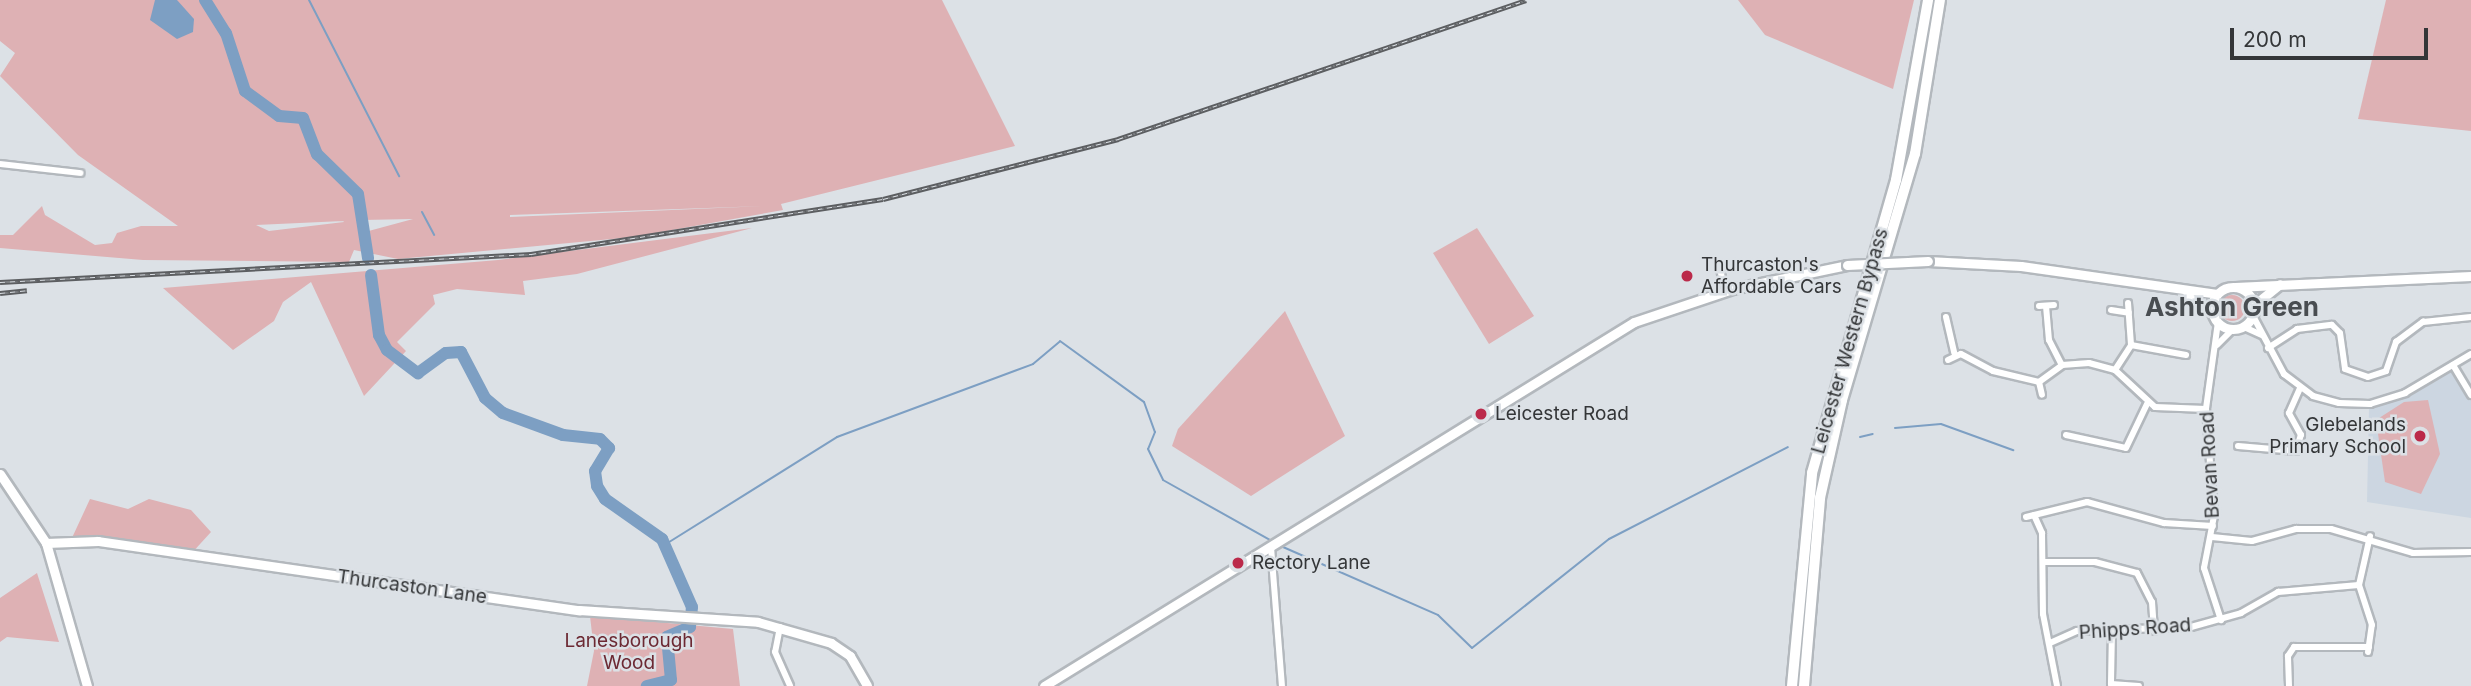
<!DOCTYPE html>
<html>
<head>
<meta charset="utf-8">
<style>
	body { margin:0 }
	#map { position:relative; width:2471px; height:686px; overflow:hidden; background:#dce1e6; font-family:Inter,sans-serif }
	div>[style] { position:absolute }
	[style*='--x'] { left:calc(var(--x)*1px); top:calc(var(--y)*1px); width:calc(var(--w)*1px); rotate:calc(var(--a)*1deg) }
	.built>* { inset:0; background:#ccd6e1 }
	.green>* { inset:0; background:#deb1b4 }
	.round { border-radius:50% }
	.water>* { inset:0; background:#7d9fc3 }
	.stream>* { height:2px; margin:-1px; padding:0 1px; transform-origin:1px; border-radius:1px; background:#7d9fc3 }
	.river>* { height:12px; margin:-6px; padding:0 6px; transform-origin:6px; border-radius:6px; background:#7d9fc3 }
	.roads { filter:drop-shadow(2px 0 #b3b8bd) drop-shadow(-2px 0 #b3b8bd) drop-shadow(0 2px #b3b8bd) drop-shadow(0 -2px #b3b8bd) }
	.street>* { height:6px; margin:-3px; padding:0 3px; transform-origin:3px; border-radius:3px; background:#fff }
	.secondary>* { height:9px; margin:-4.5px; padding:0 4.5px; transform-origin:4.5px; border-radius:4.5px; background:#fff }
	.secondary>.ring { margin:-4.5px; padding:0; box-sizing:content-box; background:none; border:9px solid #fff; border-radius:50% }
	.highway>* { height:10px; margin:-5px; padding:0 5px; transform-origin:5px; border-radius:5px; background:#fff }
	.rail>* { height:4.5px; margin-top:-2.25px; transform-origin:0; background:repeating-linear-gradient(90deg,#dce1e6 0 5px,#5c5e61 0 10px); box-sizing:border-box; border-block:2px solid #5c5e61 }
	.bridges { filter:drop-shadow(2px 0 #b3b8bd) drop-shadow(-2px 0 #b3b8bd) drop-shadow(0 2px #b3b8bd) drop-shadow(0 -2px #b3b8bd) }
	.secondary-bridge>* { height:9px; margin:-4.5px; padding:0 4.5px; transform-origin:4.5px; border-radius:4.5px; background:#fff }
	.dots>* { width:19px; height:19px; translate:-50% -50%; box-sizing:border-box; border:4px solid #dce1e6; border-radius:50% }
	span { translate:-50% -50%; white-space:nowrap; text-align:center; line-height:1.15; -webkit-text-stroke:5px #dce1e6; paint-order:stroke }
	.poi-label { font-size:19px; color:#343638 }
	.left { translate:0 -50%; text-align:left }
	.right { translate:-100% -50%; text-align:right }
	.street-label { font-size:19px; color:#343638 }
	.park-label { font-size:19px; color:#6c2933 }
	.district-label { font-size:26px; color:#494d51; font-weight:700 }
	.scale { position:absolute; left:2230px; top:28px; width:198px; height:32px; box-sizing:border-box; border:4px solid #343638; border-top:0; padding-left:9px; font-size:21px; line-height:24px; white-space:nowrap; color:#343638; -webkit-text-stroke:5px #dce1e6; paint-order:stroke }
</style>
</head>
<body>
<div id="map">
	<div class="built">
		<div style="clip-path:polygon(2452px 371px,2471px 401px,2471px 518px,2367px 502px,2369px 408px)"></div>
	</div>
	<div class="green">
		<div style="clip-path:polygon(evenodd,0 0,942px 0,1015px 146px,781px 204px,783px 210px,633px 237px,398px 259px,354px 250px,349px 262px,143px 260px,0 248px,0 235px,13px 235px,42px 206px,45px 215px,95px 245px,112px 243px,117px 233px,141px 226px,178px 226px,78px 155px,0 76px,15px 53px,0 41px,0 0,764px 206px,510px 217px,510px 215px,764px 206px,0 0,413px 219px,365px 232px,362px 221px,362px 220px,413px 219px,0 0,344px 222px,269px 231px,256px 225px,343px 221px,344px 222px)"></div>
		<div style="clip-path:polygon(1738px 0,1914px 0,1893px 89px,1765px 35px)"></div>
		<div style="clip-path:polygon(2386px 0,2471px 0,2471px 131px,2358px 119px)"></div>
		<div style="clip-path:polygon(752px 228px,577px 274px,523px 281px,525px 295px,457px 289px,433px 295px,435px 304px,397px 342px,406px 351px,364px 396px,311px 282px,283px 302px,274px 321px,233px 350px,163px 288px,498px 260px)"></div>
		<div style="clip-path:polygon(1477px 228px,1534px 316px,1489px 344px,1433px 253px)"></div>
		<div class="round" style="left:2219px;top:295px;width:26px;height:26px"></div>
		<div style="clip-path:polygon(1285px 311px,1345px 436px,1251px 496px,1172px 446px,1178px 429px)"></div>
		<div style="clip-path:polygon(2428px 400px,2440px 454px,2421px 494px,2385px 482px,2376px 420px,2404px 402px)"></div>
		<div style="clip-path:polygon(90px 499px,128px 509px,149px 499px,191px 510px,211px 532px,190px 555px,71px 540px)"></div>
		<div style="clip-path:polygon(37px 573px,59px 642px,7px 637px,0 642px,0 598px)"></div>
		<div style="clip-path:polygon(590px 616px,733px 629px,740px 686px,587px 686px,594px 651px)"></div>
	</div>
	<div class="water">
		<div style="clip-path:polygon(155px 0,177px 0,194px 19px,193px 32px,177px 39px,150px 20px)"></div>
	</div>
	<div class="stream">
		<div style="--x:309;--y:0;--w:198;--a:62.9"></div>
		<div style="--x:422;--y:212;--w:26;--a:62"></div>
		<div style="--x:1895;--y:428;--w:46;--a:-5"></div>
		<div style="--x:1941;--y:424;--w:77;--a:19.9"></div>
		<div style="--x:1860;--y:437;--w:13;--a:-13"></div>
		<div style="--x:666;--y:544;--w:202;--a:-32"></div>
		<div style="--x:837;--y:437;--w:209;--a:-20.4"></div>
		<div style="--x:1033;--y:364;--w:35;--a:-40"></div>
		<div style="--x:1060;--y:341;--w:104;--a:36"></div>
		<div style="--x:1144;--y:402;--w:32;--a:70"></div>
		<div style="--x:1155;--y:432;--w:18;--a:112"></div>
		<div style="--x:1148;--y:449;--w:34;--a:64"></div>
		<div style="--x:1163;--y:480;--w:123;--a:29.3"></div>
		<div style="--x:1283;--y:547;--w:169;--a:23.7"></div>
		<div style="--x:1438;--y:615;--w:47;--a:44.1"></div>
		<div style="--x:1472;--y:648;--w:175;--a:-38.5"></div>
		<div style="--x:1609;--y:539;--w:201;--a:-27.2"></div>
	</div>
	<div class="river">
		<div style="--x:205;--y:0;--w:39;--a:58"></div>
		<div style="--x:226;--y:33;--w:61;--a:71.9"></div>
		<div style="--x:245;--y:91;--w:42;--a:36.3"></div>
		<div style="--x:279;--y:116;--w:24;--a:5"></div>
		<div style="--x:303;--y:118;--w:39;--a:69"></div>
		<div style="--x:317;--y:154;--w:57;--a:44.3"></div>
		<div style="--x:358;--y:194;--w:65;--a:81.1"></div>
		<div style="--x:371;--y:275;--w:61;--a:82.4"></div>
		<div style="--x:379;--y:335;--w:17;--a:62"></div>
		<div style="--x:387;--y:350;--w:39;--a:37"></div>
		<div style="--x:418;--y:373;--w:34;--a:-36"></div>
		<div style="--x:446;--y:353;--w:15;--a:-4"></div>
		<div style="--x:461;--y:352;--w:52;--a:62.4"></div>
		<div style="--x:485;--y:398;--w:23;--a:40"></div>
		<div style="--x:503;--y:413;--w:64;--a:20.1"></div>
		<div style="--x:563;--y:435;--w:37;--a:6"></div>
		<div style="--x:600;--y:439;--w:13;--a:45"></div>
		<div style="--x:609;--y:448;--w:27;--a:121"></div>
		<div style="--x:595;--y:471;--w:15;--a:82"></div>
		<div style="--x:597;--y:486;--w:15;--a:58"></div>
		<div style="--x:605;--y:499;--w:70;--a:35.1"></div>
		<div style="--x:662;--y:539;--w:74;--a:66.2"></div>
		<div style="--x:692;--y:607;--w:20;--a:96"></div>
		<div style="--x:690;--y:627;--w:25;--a:157"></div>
		<div style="--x:667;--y:637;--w:43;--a:84.7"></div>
		<div style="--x:671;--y:680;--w:25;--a:166"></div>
	</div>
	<div class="roads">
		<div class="street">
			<div style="--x:0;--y:164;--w:81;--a:6.4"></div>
			<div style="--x:1720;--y:269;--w:23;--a:77"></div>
			<div style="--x:2128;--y:303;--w:42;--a:85.9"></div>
			<div style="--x:2039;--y:306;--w:15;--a:-4"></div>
			<div style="--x:2046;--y:306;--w:34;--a:85"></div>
			<div style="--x:2049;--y:340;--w:28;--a:63"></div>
			<div style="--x:2111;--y:310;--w:18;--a:9"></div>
			<div style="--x:2253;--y:316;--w:66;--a:61.9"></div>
			<div style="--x:2284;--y:374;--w:36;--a:37"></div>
			<div style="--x:2313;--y:396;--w:27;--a:15"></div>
			<div style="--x:2339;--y:403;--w:31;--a:2"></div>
			<div style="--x:2370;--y:404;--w:37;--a:-17"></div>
			<div style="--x:2405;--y:393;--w:77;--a:-30.6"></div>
			<div style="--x:1946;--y:317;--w:37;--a:77"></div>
			<div style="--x:2218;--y:322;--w:88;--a:97.9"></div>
			<div style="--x:2206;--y:409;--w:107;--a:85.7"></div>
			<div style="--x:2214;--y:516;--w:53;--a:100.9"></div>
			<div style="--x:2204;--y:568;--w:55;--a:71.9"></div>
			<div style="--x:2244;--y:327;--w:20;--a:24"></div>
			<div style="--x:2217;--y:345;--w:23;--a:-45"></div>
			<div style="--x:2268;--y:348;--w:35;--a:-33"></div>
			<div style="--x:2297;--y:329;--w:35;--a:-7"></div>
			<div style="--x:2332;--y:325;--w:11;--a:45"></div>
			<div style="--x:2340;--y:333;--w:36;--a:82"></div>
			<div style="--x:2345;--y:369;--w:24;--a:19"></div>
			<div style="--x:2368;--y:377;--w:19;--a:-18"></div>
			<div style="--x:2386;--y:371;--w:31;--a:-71"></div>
			<div style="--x:2396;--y:342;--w:34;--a:-37"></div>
			<div style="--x:2423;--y:322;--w:48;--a:-5.9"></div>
			<div style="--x:1948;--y:360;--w:14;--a:-25"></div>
			<div style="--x:1961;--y:354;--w:36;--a:28"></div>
			<div style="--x:1993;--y:371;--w:47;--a:13.4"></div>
			<div style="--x:2039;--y:382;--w:29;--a:-36"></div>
			<div style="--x:2062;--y:365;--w:27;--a:-4"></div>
			<div style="--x:2089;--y:363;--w:27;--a:15"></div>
			<div style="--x:2115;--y:370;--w:54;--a:42.8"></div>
			<div style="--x:2155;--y:407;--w:51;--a:2.2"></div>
			<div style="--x:2453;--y:365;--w:35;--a:59"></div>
			<div style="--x:2115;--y:370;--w:30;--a:-57"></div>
			<div style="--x:2131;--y:345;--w:56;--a:10.3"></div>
			<div style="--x:2039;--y:382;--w:13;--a:77"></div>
			<div style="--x:2066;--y:435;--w:61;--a:12.2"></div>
			<div style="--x:2126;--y:448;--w:49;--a:-64.5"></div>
			<div style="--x:2238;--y:446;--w:58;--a:4.9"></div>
			<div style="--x:2296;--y:451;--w:17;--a:-73"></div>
			<div style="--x:2301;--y:435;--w:25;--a:-119"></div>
			<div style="--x:2289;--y:413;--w:27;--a:-66"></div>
			<div style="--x:2034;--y:515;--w:20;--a:66"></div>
			<div style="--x:2042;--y:533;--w:81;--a:89.3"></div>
			<div style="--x:2043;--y:614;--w:73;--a:79"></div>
			<div style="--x:2026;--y:517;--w:63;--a:-13.8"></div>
			<div style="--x:2087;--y:502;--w:80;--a:15.3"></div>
			<div style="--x:2164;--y:523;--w:49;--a:3.5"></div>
			<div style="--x:2212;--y:537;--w:40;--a:5.7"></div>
			<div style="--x:2252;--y:541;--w:46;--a:-15.3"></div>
			<div style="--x:2296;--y:529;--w:35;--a:0"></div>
			<div style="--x:2331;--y:529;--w:85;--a:16.3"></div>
			<div style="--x:2413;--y:553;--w:58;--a:-1"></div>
			<div style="--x:1271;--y:547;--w:139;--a:85.5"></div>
			<div style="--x:2043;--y:562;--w:52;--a:0"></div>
			<div style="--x:2095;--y:562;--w:43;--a:14.7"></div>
			<div style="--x:2137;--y:573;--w:33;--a:63"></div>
			<div style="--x:2152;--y:602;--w:29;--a:86"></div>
			<div style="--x:780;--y:627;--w:25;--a:101"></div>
			<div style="--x:775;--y:652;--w:37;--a:66"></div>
			<div style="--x:2112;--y:630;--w:54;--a:91.1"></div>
			<div style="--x:2111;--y:684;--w:28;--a:4"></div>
			<div style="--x:2050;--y:643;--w:30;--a:-24"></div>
			<div style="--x:2077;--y:631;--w:114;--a:-2"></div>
			<div style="--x:2191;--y:627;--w:52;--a:-15.6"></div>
			<div style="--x:2241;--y:613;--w:43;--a:-29.6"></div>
			<div style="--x:2278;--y:592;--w:81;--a:-4.9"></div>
			<div style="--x:2368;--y:652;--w:27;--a:-82"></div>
			<div style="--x:2372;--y:625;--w:42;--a:-108"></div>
			<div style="--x:2359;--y:585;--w:50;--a:-77.3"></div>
			<div style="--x:2289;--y:686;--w:30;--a:-92"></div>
			<div style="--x:2288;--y:656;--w:11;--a:-56"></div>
			<div style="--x:2294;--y:647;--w:75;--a:0"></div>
		</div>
		<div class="secondary">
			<div style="--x:1928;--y:261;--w:93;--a:3.1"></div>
			<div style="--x:2021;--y:266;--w:198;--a:8.1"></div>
			<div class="ring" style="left:2212px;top:287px;width:33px;height:33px"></div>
			<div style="--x:2235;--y:287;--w:236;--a:-2.7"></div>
			<div style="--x:2187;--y:296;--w:31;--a:33"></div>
			<div style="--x:2254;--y:305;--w:33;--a:-39"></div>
			<div style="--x:0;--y:474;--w:83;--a:56.3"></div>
			<div style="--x:46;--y:543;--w:149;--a:74"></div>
			<div style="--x:46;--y:543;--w:52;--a:-2.2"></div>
			<div style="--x:98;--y:541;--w:486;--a:8.2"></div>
			<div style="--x:579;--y:610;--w:179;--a:3.8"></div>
			<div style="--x:758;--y:622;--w:76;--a:16"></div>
			<div style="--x:831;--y:643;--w:23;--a:34"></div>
			<div style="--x:850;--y:656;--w:34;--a:60"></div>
			<div style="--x:1044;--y:686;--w:693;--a:-31.67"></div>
			<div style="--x:1634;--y:322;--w:103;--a:-18.6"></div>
			<div style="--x:1732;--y:289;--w:117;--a:-11.8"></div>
		</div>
		<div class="highway">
			<div style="--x:1792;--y:686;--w:214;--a:-84.6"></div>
			<div style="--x:1812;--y:473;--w:305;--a:-74"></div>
			<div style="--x:1896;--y:180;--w:183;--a:-79.9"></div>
			<div style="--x:1804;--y:686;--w:189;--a:-85.1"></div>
			<div style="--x:1820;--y:498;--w:100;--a:-77.3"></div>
			<div style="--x:1842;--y:400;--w:257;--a:-73.5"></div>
			<div style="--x:1915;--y:154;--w:156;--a:-80.8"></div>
		</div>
	</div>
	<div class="rail">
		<div style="--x:0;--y:282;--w:532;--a:-3.02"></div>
		<div style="--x:531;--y:254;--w:356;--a:-8.9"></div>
		<div style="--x:883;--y:199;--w:243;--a:-14.3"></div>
		<div style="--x:1118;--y:139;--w:431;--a:-18.8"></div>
		<div style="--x:0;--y:293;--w:27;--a:-6"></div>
	</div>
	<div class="bridges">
		<div class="secondary-bridge">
			<div style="--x:1847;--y:265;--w:81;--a:-2.8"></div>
		</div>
	</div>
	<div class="dots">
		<div style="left:1687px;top:276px;background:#bb2a4a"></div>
		<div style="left:1481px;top:414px;background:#bb2a4a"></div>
		<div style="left:2420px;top:436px;background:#bb2a4a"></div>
		<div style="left:1238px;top:563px;background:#bb2a4a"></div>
	</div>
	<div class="poi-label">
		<span class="left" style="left:1701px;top:276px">Thurcaston's<br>Affordable Cars</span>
		<span class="left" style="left:1495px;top:414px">Leicester Road</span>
		<span class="right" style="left:2406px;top:436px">Glebelands<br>Primary School</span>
		<span class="left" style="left:1252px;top:563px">Rectory Lane</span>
	</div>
	<div class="street-label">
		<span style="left:1850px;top:341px;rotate:-74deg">Leicester Western Bypass</span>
		<span style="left:2210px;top:465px;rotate:-93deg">Bevan Road</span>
		<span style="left:412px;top:587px;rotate:8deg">Thurcaston Lane</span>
		<span style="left:2135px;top:629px;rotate:-4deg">Phipps Road</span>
	</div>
	<div class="park-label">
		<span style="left:629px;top:652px">Lanesborough<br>Wood</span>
	</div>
	<div class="district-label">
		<span style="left:2232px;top:307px">Ashton Green</span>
	</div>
	<div class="scale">200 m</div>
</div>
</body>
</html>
